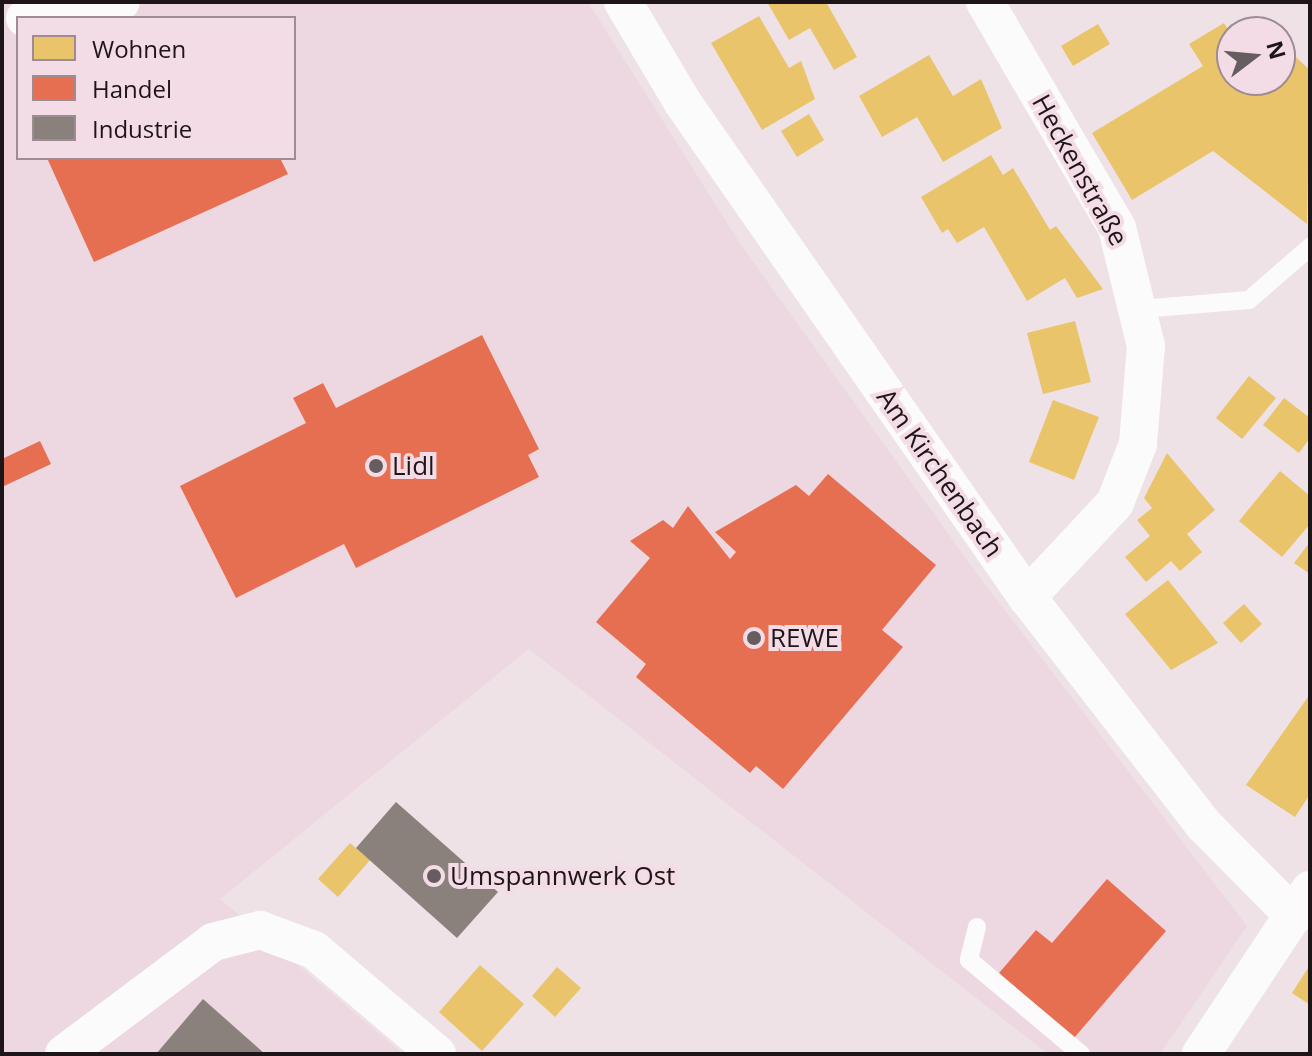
<!DOCTYPE html>
<html>
<head>
<meta charset="utf-8">
<style>
	body { margin:0 }
	#map { position:relative; width:1312px; height:1056px; overflow:hidden; background:#eee2e7; font-family:"Open Sans",sans-serif }
	div>[style] { position:absolute }
	[style*='--x'] { left:calc(var(--x)*1px); top:calc(var(--y)*1px); width:calc(var(--w)*1px); rotate:calc(var(--a)*1deg) }
	.built>* { inset:0; background:#edd7e0 }
	.homes>* { inset:0; background:#e9c46a }
	.shops>* { inset:0; background:#e76f51 }
	.industry>* { inset:0; background:#8a817c }
	.lane>* { height:18px; margin:-9px; padding:0 9px; transform-origin:9px; border-radius:9px; background:#fcfbfb }
	.street>* { height:38px; margin:-19px; padding:0 19px; transform-origin:19px; border-radius:19px; background:#fcfbfb }
	.dots>* { width:22px; height:22px; translate:-50% -50%; box-sizing:border-box; border:4px solid #f4dce6; border-radius:50% }
	span { translate:-50% -50%; white-space:nowrap; text-align:center; line-height:1.15; -webkit-text-stroke:8px #f4dce6; paint-order:stroke }
	.street-label { font-size:26px; color:#1d1518 }
	.poi-label { font-size:26px; color:#1d1518 }
	.left { translate:0 -50%; text-align:left }
	.frame { position:absolute; inset:0; border:4px solid #1d1518; pointer-events:none }
	.legend { position:absolute; left:16px; top:16px; width:280px; height:144px; box-sizing:border-box; background:#f4dce6; border:2px solid #9e8c94; margin:0; padding:10px 14px; list-style:none; font-size:24px; color:#1d1518 }
	.legend li { display:flex; align-items:center; gap:16px; height:40px }
	.legend b { width:40px; border:2px solid #9e8c94 }
	.north { position:absolute; left:1216px; top:16px; width:80px; height:80px; box-sizing:border-box; background:#f4dce6; border:2px solid #9e8c94; border-radius:50%; rotate:74deg; font-size:22px; font-weight:700; line-height:32px; text-align:center; color:#1d1518 }
	.north::after { content:''; display:block; margin:auto; width:28px; height:36px; background:#665d60; clip-path:polygon(50% 0,100% 100%,50% 72%,0 100%) }
</style>
</head>
<body>
<div id="map">
	<div class="built">
		<div style="clip-path:polygon(evenodd,2px 2px,588px 2px,741px 245px,977px 574px,1247px 926px,1160px 1054px,1048px 1054px,529px 649px,220px 899px,403px 1054px,2px 1054px,2px 2px,18px 18px,294px 18px,294px 158px,18px 158px,18px 18px)"></div>
	</div>
	<div class="homes">
		<div style="clip-path:polygon(767px 2px,826px 2px,857px 57px,834px 70px,810px 28px,789px 40px)"></div>
		<div style="clip-path:polygon(759px 16px,789px 68px,801px 61px,815px 99px,762px 130px,711px 43px)"></div>
		<div style="clip-path:polygon(1224px 23px,1232px 36px,1232px 80px,1280px 80px,1280px 54px,1287px 49px,1310px 70px,1307px 224px,1213px 151px,1132px 200px,1092px 133px,1203px 66px,1189px 44px)"></div>
		<div style="clip-path:polygon(1098px 24px,1110px 44px,1073px 66px,1061px 46px)"></div>
		<div style="clip-path:polygon(929px 55px,953px 96px,981px 79px,1002px 128px,943px 162px,917px 117px,882px 137px,859px 96px)"></div>
		<div style="clip-path:polygon(809px 114px,824px 140px,797px 157px,781px 131px)"></div>
		<div style="clip-path:polygon(991px 155px,1003px 175px,1013px 168px,1050px 230px,1056px 226px,1103px 289px,1077px 298px,1065px 278px,1027px 301px,984px 227px,957px 243px,948px 229px,942px 233px,921px 197px)"></div>
		<div style="clip-path:polygon(1075px 321px,1091px 382px,1043px 394px,1027px 333px)"></div>
		<div style="clip-path:polygon(1249px 376px,1276px 398px,1242px 439px,1216px 418px)"></div>
		<div style="clip-path:polygon(1284px 398px,1310px 418px,1310px 438px,1299px 453px,1263px 425px)"></div>
		<div style="clip-path:polygon(1053px 400px,1099px 417px,1074px 480px,1029px 462px)"></div>
		<div style="clip-path:polygon(1167px 453px,1215px 510px,1187px 534px,1202px 552px,1180px 571px,1171px 561px,1146px 582px,1125px 557px,1150px 536px,1137px 520px,1152px 508px,1144px 498px)"></div>
		<div style="clip-path:polygon(1280px 471px,1310px 496px,1310px 524px,1282px 557px,1239px 521px)"></div>
		<div style="clip-path:polygon(1310px 542px,1310px 574px,1294px 563px)"></div>
		<div style="clip-path:polygon(1168px 580px,1218px 643px,1171px 670px,1125px 614px)"></div>
		<div style="clip-path:polygon(1244px 604px,1262px 624px,1241px 643px,1223px 623px)"></div>
		<div style="clip-path:polygon(1310px 694px,1310px 794px,1295px 817px,1246px 785px)"></div>
		<div style="clip-path:polygon(350px 843px,370px 860px,338px 897px,318px 879px)"></div>
		<div style="clip-path:polygon(480px 965px,524px 1004px,482px 1051px,439px 1012px)"></div>
		<div style="clip-path:polygon(1310px 965px,1310px 1005px,1292px 993px)"></div>
		<div style="clip-path:polygon(557px 967px,581px 988px,555px 1017px,532px 996px)"></div>
	</div>
	<div class="shops">
		<div style="clip-path:polygon(47px 158px,280px 158px,288px 174px,94px 262px)"></div>
		<div style="clip-path:polygon(482px 335px,539px 449px,528px 455px,539px 477px,356px 568px,344px 544px,236px 598px,180px 486px,306px 423px,293px 398px,323px 383px,336px 408px)"></div>
		<div style="clip-path:polygon(40px 441px,51px 464px,2px 487px,2px 459px)"></div>
		<div style="clip-path:polygon(828px 474px,936px 565px,882px 630px,903px 647px,783px 789px,756px 766px,750px 773px,636px 677px,646px 664px,596px 622px,650px 558px,630px 541px,663px 520px,673px 528px,688px 506px,730px 559px,736px 552px,715px 532px,796px 485px,809px 496px)"></div>
		<div style="clip-path:polygon(1107px 879px,1166px 931px,1074px 1038px,999px 973px,1036px 930px,1052px 943px)"></div>
	</div>
	<div class="industry">
		<div style="clip-path:polygon(396px 802px,498px 892px,457px 938px,356px 848px)"></div>
		<div style="clip-path:polygon(203px 999px,265px 1054px,156px 1054px)"></div>
	</div>
	<div class="lane">
		<div style="--x:1141;--y:309;--w:108;--a:-4.8"></div>
		<div style="--x:1249;--y:300;--w:81;--a:-41"></div>
		<div style="--x:977;--y:927;--w:34;--a:104"></div>
		<div style="--x:969;--y:960;--w:146;--a:40"></div>
	</div>
	<div class="street">
		<div style="--x:623;--y:2;--w:117;--a:59.3"></div>
		<div style="--x:683;--y:103;--w:602;--a:55.15"></div>
		<div style="--x:1027;--y:597;--w:289;--a:52.2"></div>
		<div style="--x:1204;--y:825;--w:128;--a:45.3"></div>
		<div style="--x:985;--y:2;--w:262;--a:59.7"></div>
		<div style="--x:1117;--y:228;--w:122;--a:76.2"></div>
		<div style="--x:1146;--y:346;--w:98;--a:94.7"></div>
		<div style="--x:1138;--y:444;--w:63;--a:111.3"></div>
		<div style="--x:1115;--y:503;--w:129;--a:133.1"></div>
		<div style="--x:25;--y:18;--w:97;--a:-9.5"></div>
		<div style="--x:64;--y:1054;--w:186;--a:-36.9"></div>
		<div style="--x:213;--y:942;--w:49;--a:-14.3"></div>
		<div style="--x:260;--y:930;--w:58;--a:20.3"></div>
		<div style="--x:314;--y:950;--w:161;--a:40.2"></div>
		<div style="--x:1201;--y:1054;--w:197;--a:-56.4"></div>
	</div>
	<div class="dots">
		<div style="left:376px;top:466px;background:#665d60"></div>
		<div style="left:754px;top:638px;background:#665d60"></div>
		<div style="left:434px;top:876px;background:#665d60"></div>
	</div>
	<div class="street-label">
		<span style="left:1080px;top:170px;rotate:61deg">Heckenstraße</span>
		<span style="left:940px;top:473px;rotate:55deg">Am Kirchenbach</span>
	</div>
	<div class="poi-label">
		<span class="left" style="left:392px;top:466px">Lidl</span>
		<span class="left" style="left:770px;top:638px">REWE</span>
		<span class="left" style="left:450px;top:876px">Umspannwerk Ost</span>
	</div>
	<div class="frame"></div>
	<ul class="legend">
	<li><b style="height:22px;background:#e9c46a"></b>Wohnen</li>
	<li><b style="height:22px;background:#e76f51"></b>Handel</li>
	<li><b style="height:22px;background:#8a817c"></b>Industrie</li>
	</ul>
	<div class="north">N</div>
</div>
</body>
</html>
